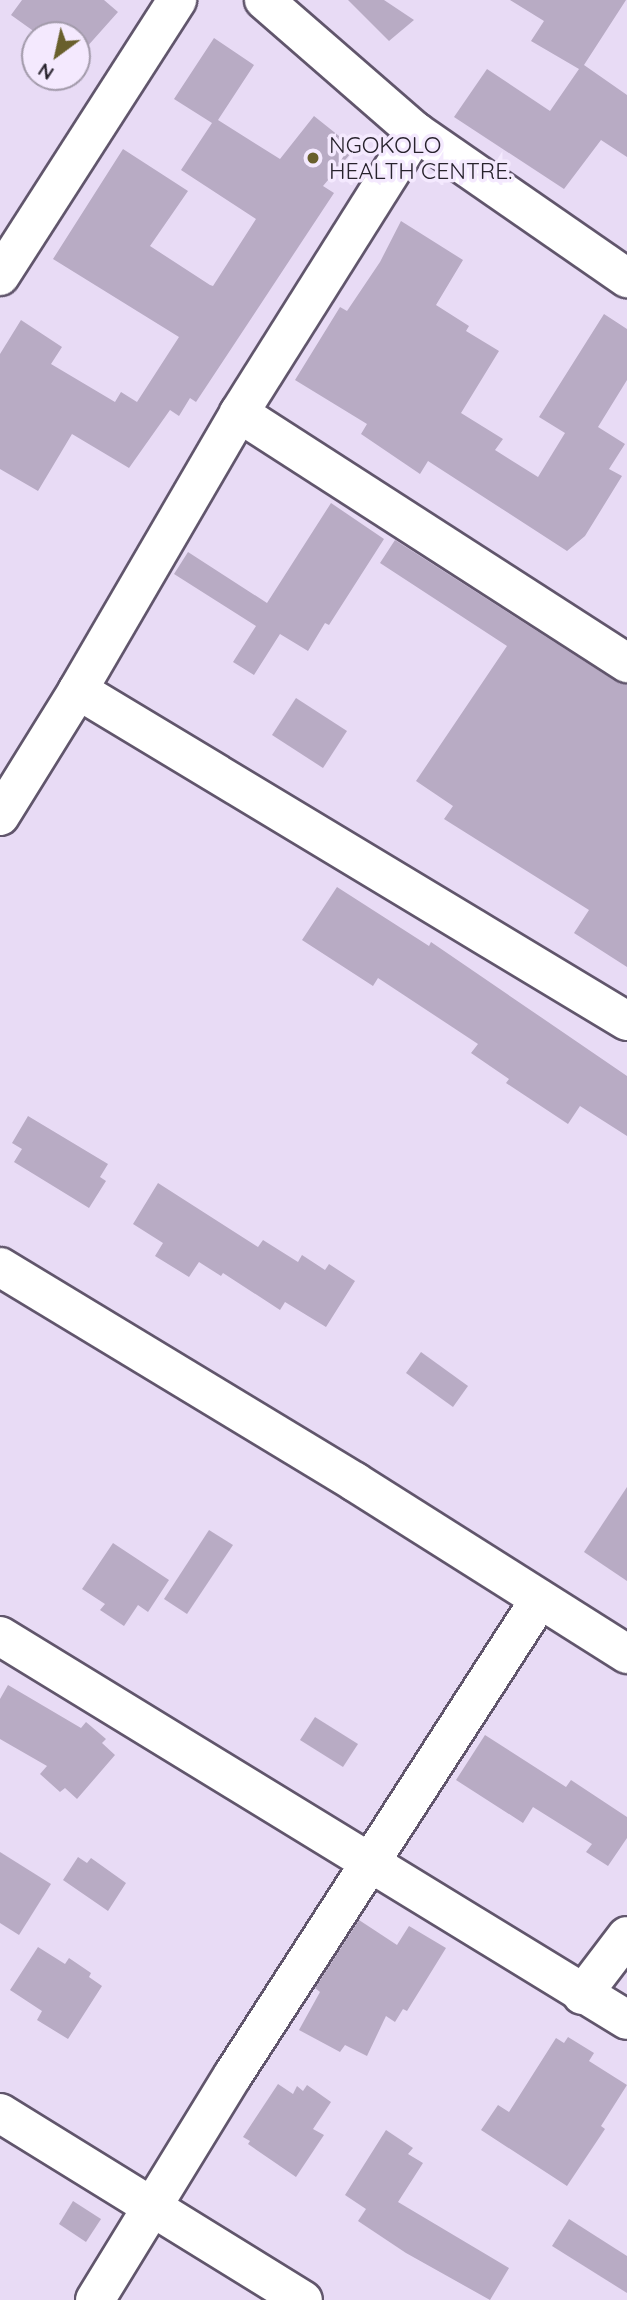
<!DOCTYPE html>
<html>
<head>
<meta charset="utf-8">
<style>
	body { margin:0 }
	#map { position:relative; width:627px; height:2300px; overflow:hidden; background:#e8dbf5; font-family:Quicksand,sans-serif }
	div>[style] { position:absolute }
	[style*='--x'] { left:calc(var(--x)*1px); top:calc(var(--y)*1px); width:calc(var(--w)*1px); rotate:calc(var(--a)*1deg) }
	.building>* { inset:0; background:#b8abc4 }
	.roads { filter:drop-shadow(2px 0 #61566c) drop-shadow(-2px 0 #61566c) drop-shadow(0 2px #61566c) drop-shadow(0 -2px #61566c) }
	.minor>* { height:38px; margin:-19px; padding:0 19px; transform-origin:19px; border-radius:19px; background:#fff }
	.dots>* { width:19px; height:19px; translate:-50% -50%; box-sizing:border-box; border:4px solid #f4e9fe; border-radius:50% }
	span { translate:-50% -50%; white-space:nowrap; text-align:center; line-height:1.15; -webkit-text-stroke:7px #f4e9fe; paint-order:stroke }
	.poi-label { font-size:23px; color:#28232d }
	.left { translate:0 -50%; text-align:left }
	.north { position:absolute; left:21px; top:21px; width:70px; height:70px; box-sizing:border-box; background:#f4e9fe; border:2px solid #a29aaa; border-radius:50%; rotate:213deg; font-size:19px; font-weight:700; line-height:28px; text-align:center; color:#28232d }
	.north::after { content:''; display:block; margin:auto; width:24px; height:32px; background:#695f2c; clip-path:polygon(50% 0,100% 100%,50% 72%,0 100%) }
</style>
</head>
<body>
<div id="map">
	<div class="building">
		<div style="clip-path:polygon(22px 0,104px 0,118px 12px,77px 58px,77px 35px,39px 35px,11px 15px)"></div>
		<div style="clip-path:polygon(348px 0,384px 0,414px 20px,389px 41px)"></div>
		<div style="clip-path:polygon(510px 0,626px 0,584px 65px,627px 95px,627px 157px,601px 140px,564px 189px,454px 117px,487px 69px,550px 111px,579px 69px,531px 41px,544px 21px)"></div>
		<div style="clip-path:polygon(214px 38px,254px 65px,218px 120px,280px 159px,314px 116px,349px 144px,346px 149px,351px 153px,323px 186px,334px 193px,196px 402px,190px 398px,179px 416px,170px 410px,129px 468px,72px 434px,38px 491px,0 469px,0 354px,21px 320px,62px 347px,51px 364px,115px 402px,121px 392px,137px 402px,179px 337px,53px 259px,123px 149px,188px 191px,150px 246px,210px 285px,213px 286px,256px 219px,181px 170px,212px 123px,174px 99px)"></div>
		<div style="clip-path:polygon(401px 221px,463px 260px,436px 305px,469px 326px,466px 331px,499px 351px,461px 413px,503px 439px,495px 450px,538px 477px,565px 433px,539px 417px,604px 314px,627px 329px,627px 380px,598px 427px,625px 444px,609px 469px,622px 476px,585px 536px,567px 551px,428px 461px,420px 474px,361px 434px,367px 424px,295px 380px,340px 307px,347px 311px,380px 262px)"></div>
		<div style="clip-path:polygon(331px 503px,384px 539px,329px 625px,325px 623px,308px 651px,280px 634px,254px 675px,233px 662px,256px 626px,174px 574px,188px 552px,267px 603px)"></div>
		<div style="clip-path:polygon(395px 540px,615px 681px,627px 685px,627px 967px,574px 933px,589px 910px,444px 819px,453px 806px,416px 781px,507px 646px,380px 563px)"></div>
		<div style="clip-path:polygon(296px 698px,347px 731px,323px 768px,272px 735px)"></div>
		<div style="clip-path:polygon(337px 887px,429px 946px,431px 942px,627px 1076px,627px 1136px,580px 1106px,568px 1124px,506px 1083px,509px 1079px,471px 1053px,478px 1044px,378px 978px,373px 986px,302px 940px)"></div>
		<div style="clip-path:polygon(28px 1116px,108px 1164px,100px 1177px,106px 1181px,89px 1208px,14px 1162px,22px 1149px,12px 1143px)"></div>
		<div style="clip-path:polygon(158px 1183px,258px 1247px,263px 1240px,298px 1262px,302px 1255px,325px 1270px,329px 1264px,355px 1281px,326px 1327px,285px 1302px,280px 1310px,223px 1273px,221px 1276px,199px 1262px,189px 1277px,155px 1256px,163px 1243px,133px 1224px)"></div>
		<div style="clip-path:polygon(421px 1352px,468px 1386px,453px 1407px,406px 1373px)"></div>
		<div style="clip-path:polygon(627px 1487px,627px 1581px,584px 1552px)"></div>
		<div style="clip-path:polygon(209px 1530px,233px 1545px,187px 1614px,164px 1599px)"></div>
		<div style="clip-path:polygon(113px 1543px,169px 1580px,148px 1612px,138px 1605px,124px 1626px,100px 1610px,105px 1604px,82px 1589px)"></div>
		<div style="clip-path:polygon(8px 1685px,81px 1728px,86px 1722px,106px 1739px,102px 1743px,115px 1755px,77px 1799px,65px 1788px,60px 1792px,40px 1774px,47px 1766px,0 1739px,0 1699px)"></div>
		<div style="clip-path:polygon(315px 1717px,358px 1744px,343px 1767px,300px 1740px)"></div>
		<div style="clip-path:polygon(485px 1735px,566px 1787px,571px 1780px,627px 1817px,627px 1838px,608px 1866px,586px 1852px,592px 1844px,533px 1807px,523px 1823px,456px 1780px)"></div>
		<div style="clip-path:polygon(0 1852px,51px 1884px,19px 1935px,0 1923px)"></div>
		<div style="clip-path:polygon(78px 1857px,87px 1863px,91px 1858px,126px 1883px,108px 1911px,63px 1880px)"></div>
		<div style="clip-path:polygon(359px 1920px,397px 1945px,409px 1926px,446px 1948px,407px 2011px,403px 2009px,395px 2022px,386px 2016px,367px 2056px,345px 2045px,340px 2052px,299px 2030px,320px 1992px,315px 1988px)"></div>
		<div style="clip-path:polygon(38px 1947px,65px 1964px,69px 1958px,91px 1973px,89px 1977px,102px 1986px,68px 2039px,37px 2020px,42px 2011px,10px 1990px)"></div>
		<div style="clip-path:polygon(568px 2037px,594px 2053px,589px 2061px,627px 2085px,601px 2126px,605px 2129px,567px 2186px,481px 2130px,498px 2105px,509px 2112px,556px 2038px,564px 2043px)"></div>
		<div style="clip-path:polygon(278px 2084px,293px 2094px,297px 2086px,303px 2091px,307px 2085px,331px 2102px,313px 2129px,324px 2135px,296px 2177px,248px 2144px,250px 2141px,243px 2137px)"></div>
		<div style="clip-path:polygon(386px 2130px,413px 2148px,408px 2154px,423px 2163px,398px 2202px,509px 2268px,490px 2300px,406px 2253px,358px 2221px,366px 2209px,345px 2195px)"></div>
		<div style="clip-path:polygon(73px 2201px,101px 2219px,86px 2242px,59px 2224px)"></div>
		<div style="clip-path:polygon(569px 2219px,627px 2256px,627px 2293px,552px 2246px)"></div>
	</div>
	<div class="roads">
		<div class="minor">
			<div style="--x:264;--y:0;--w:201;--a:41"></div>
			<div style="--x:416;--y:132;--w:257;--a:34.7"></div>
			<div style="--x:0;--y:276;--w:328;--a:-57.3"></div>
			<div style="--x:239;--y:413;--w:462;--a:32.8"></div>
			<div style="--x:78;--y:690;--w:641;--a:31.09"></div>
			<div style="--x:0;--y:816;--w:148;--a:-58.2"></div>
			<div style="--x:78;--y:690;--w:320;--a:-59.8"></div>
			<div style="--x:239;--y:413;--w:332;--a:-57.8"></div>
			<div style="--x:0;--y:1267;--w:415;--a:31.2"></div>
			<div style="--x:355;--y:1482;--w:322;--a:32.3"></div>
			<div style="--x:0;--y:1636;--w:735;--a:31.48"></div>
			<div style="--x:582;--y:1995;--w:74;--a:-52.7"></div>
			<div style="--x:0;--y:2113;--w:356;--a:31.7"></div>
			<div style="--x:95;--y:2300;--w:264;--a:-58.5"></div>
			<div style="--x:233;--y:2075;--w:566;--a:-57.18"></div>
		</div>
	</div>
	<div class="dots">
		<div style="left:313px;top:158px;background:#695f2c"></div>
	</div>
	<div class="poi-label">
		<span class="left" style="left:329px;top:158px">NGOKOLO<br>HEALTH CENTRE.</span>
	</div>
	<div class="north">N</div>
</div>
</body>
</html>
